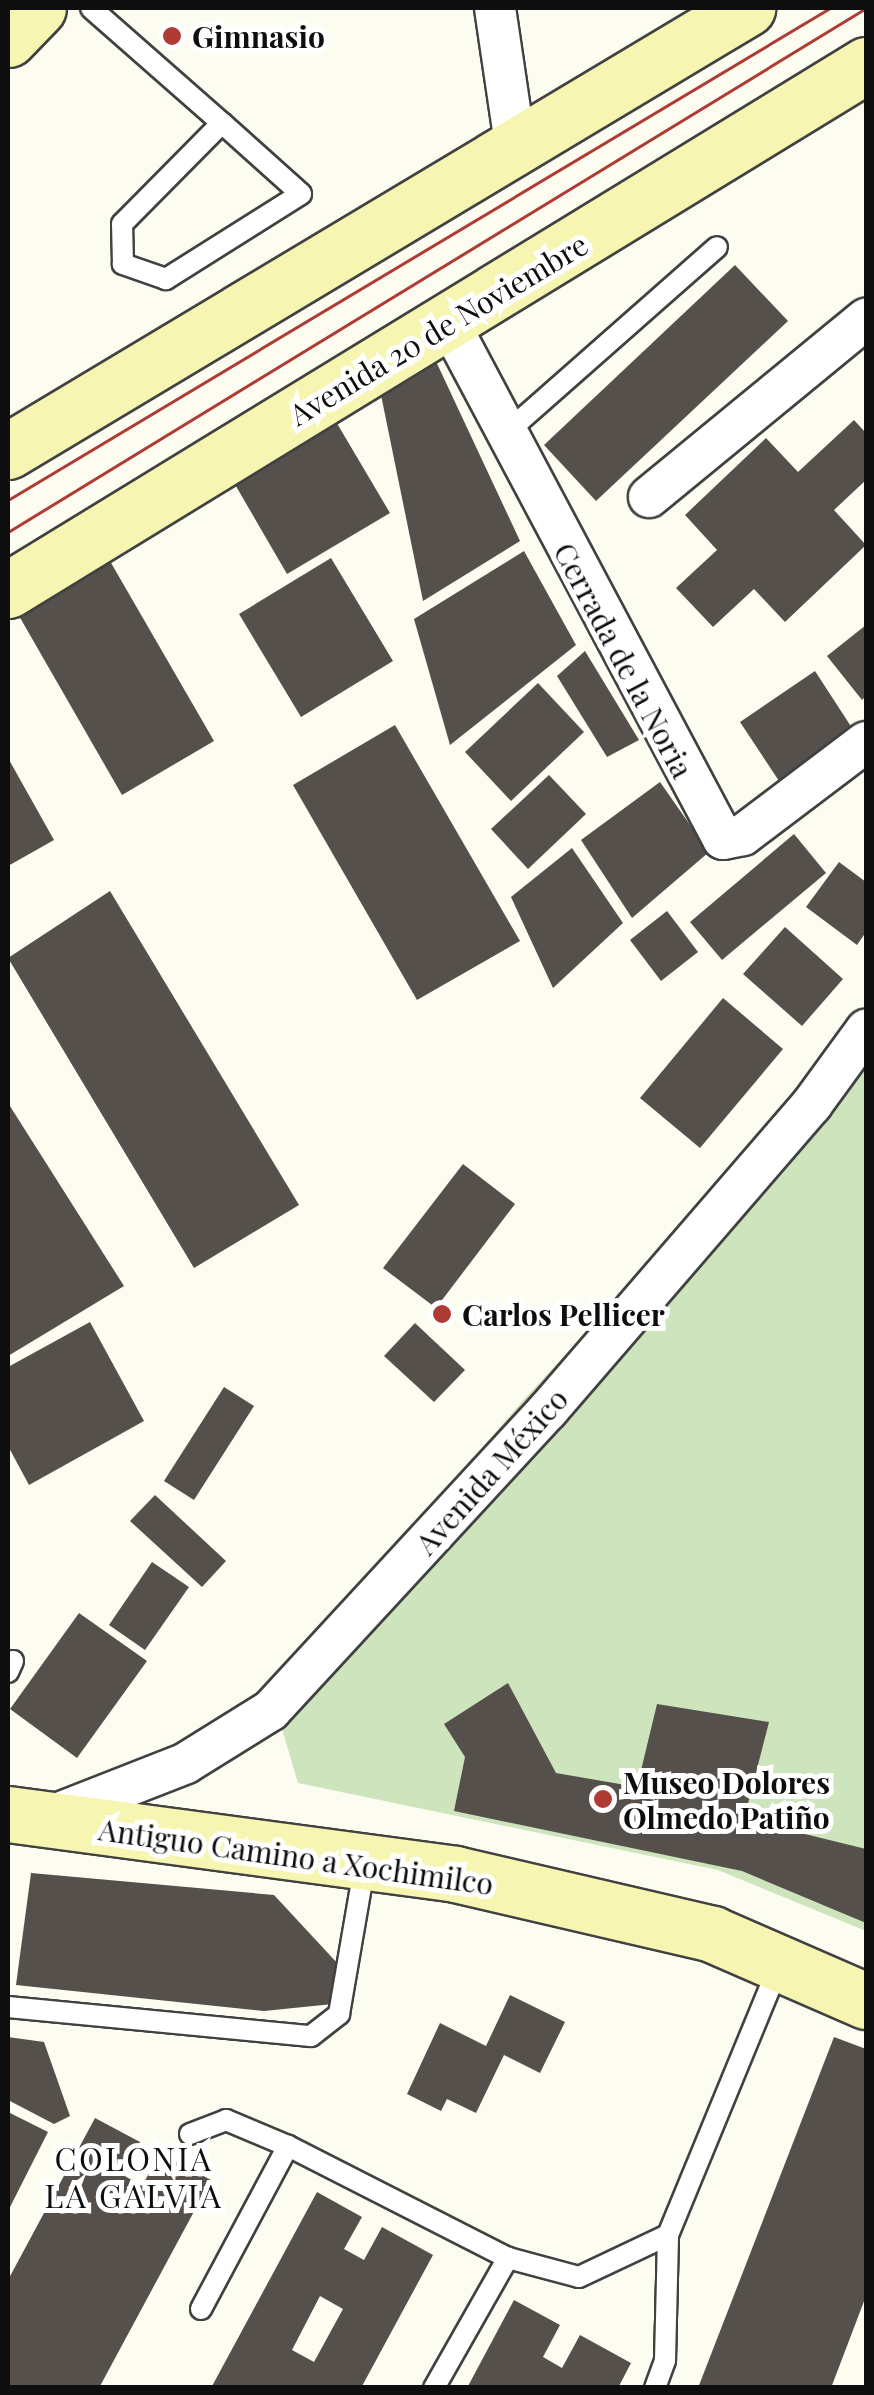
<!DOCTYPE html>
<html>
<head>
<meta charset="utf-8">
<style>
	body { margin:0 }
	#map { position:relative; width:874px; height:2395px; overflow:hidden; background:#fdfcf0; font-family:"Playfair Display",serif }
	div>[style] { position:absolute }
	[style*='--x'] { left:calc(var(--x)*1px); top:calc(var(--y)*1px); width:calc(var(--w)*1px); rotate:calc(var(--a)*1deg) }
	.green>* { inset:0; background:#cde4bd }
	.building>* { inset:0; background:#55504b }
	.roads { filter:drop-shadow(2px 0 #414141) drop-shadow(-2px 0 #414141) drop-shadow(0 2px #414141) drop-shadow(0 -2px #414141) }
	.service>* { height:20px; margin:-10px; padding:0 10px; transform-origin:10px; border-radius:10px; background:#fff }
	.minor>* { height:40px; margin:-20px; padding:0 20px; transform-origin:20px; border-radius:20px; background:#fff }
	.secondary>* { height:55px; margin:-27.5px; padding:0 27.5px; transform-origin:27.5px; border-radius:27.5px; background:#f6f6b2 }
	.tram>* { height:2.5px; margin:-1.25px; padding:0 1.25px; transform-origin:1.25px; border-radius:1.25px; background:#af3b35 }
	.dots>* { width:28px; height:28px; translate:-50% -50%; box-sizing:border-box; border:5px solid #fff; border-radius:50% }
	span { translate:-50% -50%; white-space:nowrap; text-align:center; line-height:1.15; -webkit-text-stroke:10px #fff; paint-order:stroke }
	.poi-label { font-size:30px; color:#0e0e0e; font-weight:700 }
	.left { translate:0 -50%; text-align:left }
	.street-label { font-size:30px; color:#0e0e0e }
	.neighbourhood-label { font-size:32px; color:#0e0e0e; letter-spacing:2.5px }
	.frame { position:absolute; inset:0; border:10px solid #0e0e0e; pointer-events:none }
</style>
</head>
<body>
<div id="map">
	<div class="green">
		<div style="clip-path:polygon(866px 1022px,866px 1931px,718px 1870px,298px 1783px,271px 1692px,526px 1397px,811px 1093px)"></div>
	</div>
	<div class="building">
		<div style="clip-path:polygon(735px 265px,788px 321px,596px 501px,544px 445px)"></div>
		<div style="clip-path:polygon(433px 355px,520px 541px,423px 601px,380px 390px)"></div>
		<div style="clip-path:polygon(335px 420px,390px 513px,287px 574px,233px 481px)"></div>
		<div style="clip-path:polygon(854px 420px,866px 433px,866px 480px,834px 510px,866px 545px,785px 622px,754px 589px,713px 627px,676px 588px,717px 550px,685px 515px,766px 438px,798px 472px)"></div>
		<div style="clip-path:polygon(103px 549px,214px 741px,122px 795px,11px 602px)"></div>
		<div style="clip-path:polygon(524px 551px,576px 645px,450px 745px,414px 619px)"></div>
		<div style="clip-path:polygon(331px 558px,393px 661px,301px 717px,239px 614px)"></div>
		<div style="clip-path:polygon(866px 625px,866px 696px,862px 700px,827px 656px)"></div>
		<div style="clip-path:polygon(585px 651px,639px 740px,607px 757px,557px 676px)"></div>
		<div style="clip-path:polygon(815px 671px,854px 731px,779px 781px,740px 722px)"></div>
		<div style="clip-path:polygon(538px 683px,584px 732px,511px 801px,465px 752px)"></div>
		<div style="clip-path:polygon(395px 725px,520px 941px,417px 1000px,293px 785px)"></div>
		<div style="clip-path:polygon(8px 758px,54px 840px,8px 866px)"></div>
		<div style="clip-path:polygon(549px 775px,586px 814px,528px 869px,491px 829px)"></div>
		<div style="clip-path:polygon(660px 782px,709px 852px,632px 918px,581px 840px)"></div>
		<div style="clip-path:polygon(794px 834px,826px 873px,722px 960px,690px 922px)"></div>
		<div style="clip-path:polygon(572px 848px,623px 923px,553px 988px,511px 897px)"></div>
		<div style="clip-path:polygon(839px 862px,866px 882px,866px 932px,857px 945px,806px 907px)"></div>
		<div style="clip-path:polygon(110px 891px,299px 1205px,194px 1268px,8px 958px)"></div>
		<div style="clip-path:polygon(667px 911px,698px 952px,661px 981px,630px 940px)"></div>
		<div style="clip-path:polygon(785px 927px,843px 979px,802px 1026px,743px 974px)"></div>
		<div style="clip-path:polygon(723px 998px,783px 1049px,700px 1148px,640px 1098px)"></div>
		<div style="clip-path:polygon(8px 1103px,124px 1286px,8px 1356px)"></div>
		<div style="clip-path:polygon(463px 1164px,515px 1204px,436px 1308px,383px 1268px)"></div>
		<div style="clip-path:polygon(90px 1322px,144px 1421px,29px 1485px,8px 1446px,8px 1367px)"></div>
		<div style="clip-path:polygon(415px 1323px,465px 1370px,434px 1402px,384px 1356px)"></div>
		<div style="clip-path:polygon(224px 1387px,254px 1406px,194px 1500px,164px 1481px)"></div>
		<div style="clip-path:polygon(155px 1495px,226px 1561px,202px 1587px,130px 1521px)"></div>
		<div style="clip-path:polygon(152px 1562px,189px 1587px,145px 1650px,109px 1625px)"></div>
		<div style="clip-path:polygon(79px 1613px,147px 1661px,77px 1758px,10px 1709px)"></div>
		<div style="clip-path:polygon(508px 1683px,556px 1773px,637px 1787px,657px 1704px,769px 1722px,744px 1819px,866px 1849px,866px 1923px,742px 1871px,454px 1811px,465px 1757px,444px 1724px)"></div>
		<div style="clip-path:polygon(31px 1873px,274px 1895px,339px 1965px,333px 2004px,264px 2011px,16px 1985px)"></div>
		<div style="clip-path:polygon(510px 1995px,565px 2022px,540px 2073px,504px 2055px,476px 2113px,447px 2099px,441px 2111px,407px 2094px,440px 2023px,486px 2046px)"></div>
		<div style="clip-path:polygon(8px 2037px,44px 2042px,70px 2116px,54px 2124px,8px 2100px)"></div>
		<div style="clip-path:polygon(834px 2037px,866px 2049px,866px 2296px,831px 2388px,698px 2388px)"></div>
		<div style="clip-path:polygon(8px 2112px,48px 2132px,8px 2211px)"></div>
		<div style="clip-path:polygon(95px 2118px,140px 2142px,123px 2175px,142px 2186px,160px 2153px,211px 2180px,99px 2388px,8px 2388px,8px 2280px)"></div>
		<div style="clip-path:polygon(evenodd,317px 2192px,362px 2217px,344px 2249px,364px 2260px,382px 2227px,433px 2255px,361px 2388px,211px 2388px,317px 2192px,320px 2296px,343px 2309px,314px 2362px,292px 2350px,320px 2296px)"></div>
		<div style="clip-path:polygon(514px 2300px,560px 2325px,543px 2357px,562px 2368px,580px 2335px,631px 2363px,618px 2388px,467px 2388px)"></div>
	</div>
	<div class="roads">
		<div class="service">
			<div style="--x:91;--y:8;--w:174;--a:41.3"></div>
			<div style="--x:222;--y:123;--w:106;--a:41.9"></div>
			<div style="--x:301;--y:194;--w:160;--a:147.8"></div>
			<div style="--x:166;--y:279;--w:46;--a:-160.8"></div>
			<div style="--x:123;--y:264;--w:40;--a:-91.4"></div>
			<div style="--x:122;--y:224;--w:142;--a:-45.3"></div>
			<div style="--x:506;--y:433;--w:281;--a:-41.4"></div>
			<div style="--x:8;--y:1665;--w:6;--a:-39"></div>
			<div style="--x:13;--y:1661;--w:12;--a:114"></div>
			<div style="--x:8;--y:2007;--w:304;--a:5.5"></div>
			<div style="--x:311;--y:2036;--w:36;--a:-38"></div>
			<div style="--x:339;--y:2014;--w:152;--a:-80.2"></div>
			<div style="--x:190;--y:2134;--w:39;--a:-21"></div>
			<div style="--x:226;--y:2120;--w:67;--a:22.8"></div>
			<div style="--x:201;--y:2309;--w:185;--a:-61.9"></div>
			<div style="--x:288;--y:2146;--w:247;--a:27"></div>
			<div style="--x:508;--y:2258;--w:73;--a:15"></div>
			<div style="--x:579;--y:2277;--w:98;--a:-25.3"></div>
			<div style="--x:668;--y:2235;--w:291;--a:-67.6"></div>
			<div style="--x:434;--y:2388;--w:150;--a:-60.4"></div>
			<div style="--x:655;--y:2388;--w:30;--a:-70"></div>
			<div style="--x:665;--y:2360;--w:125;--a:-88.6"></div>
		</div>
		<div class="minor">
			<div style="--x:495;--y:8;--w:144;--a:81.6"></div>
			<div style="--x:449;--y:323;--w:584;--a:62.03"></div>
			<div style="--x:723;--y:839;--w:20;--a:-11"></div>
			<div style="--x:743;--y:835;--w:154;--a:-37.1"></div>
			<div style="--x:649;--y:497;--w:281;--a:-39.4"></div>
			<div style="--x:46;--y:1818;--w:150;--a:-21.4"></div>
			<div style="--x:186;--y:1763;--w:100;--a:-31.9"></div>
			<div style="--x:271;--y:1710;--w:408;--a:-47.3"></div>
			<div style="--x:548;--y:1410;--w:404;--a:-49.2"></div>
			<div style="--x:812;--y:1104;--w:92;--a:-53.9"></div>
		</div>
		<div class="secondary">
			<div style="--x:8;--y:39;--w:43;--a:-45.9"></div>
			<div style="--x:8;--y:451;--w:862;--a:-30.94"></div>
			<div style="--x:8;--y:590;--w:1006;--a:-31.46"></div>
			<div style="--x:8;--y:1814;--w:451;--a:7.6"></div>
			<div style="--x:455;--y:1874;--w:264;--a:13.1"></div>
			<div style="--x:712;--y:1934;--w:168;--a:23.5"></div>
		</div>
	</div>
	<div class="tram">
		<div style="--x:8;--y:500;--w:958;--a:-30.9"></div>
		<div style="--x:8;--y:532;--w:1005;--a:-31.41"></div>
	</div>
	<div class="dots">
		<div style="left:172px;top:36px;background:#af3b35"></div>
		<div style="left:442px;top:1314px;background:#af3b35"></div>
		<div style="left:603px;top:1799px;background:#af3b35"></div>
	</div>
	<div class="poi-label">
		<span class="left" style="left:192px;top:36px">Gimnasio</span>
		<span class="left" style="left:462px;top:1314px">Carlos Pellicer</span>
		<span class="left" style="left:623px;top:1799px">Museo Dolores<br>Olmedo Patiño</span>
	</div>
	<div class="street-label">
		<span style="left:438px;top:329px;rotate:-31deg">Avenida 20 de Noviembre</span>
		<span style="left:624px;top:660px;rotate:62deg">Cerrada de la Noria</span>
		<span style="left:491px;top:1471px;rotate:-48deg">Avenida México</span>
		<span style="left:296px;top:1856px;rotate:8deg">Antiguo Camino a Xochimilco</span>
	</div>
	<div class="neighbourhood-label">
		<span style="left:134px;top:2177px">COLONIA<br>LA GALVIA</span>
	</div>
	<div class="frame"></div>
</div>
</body>
</html>
